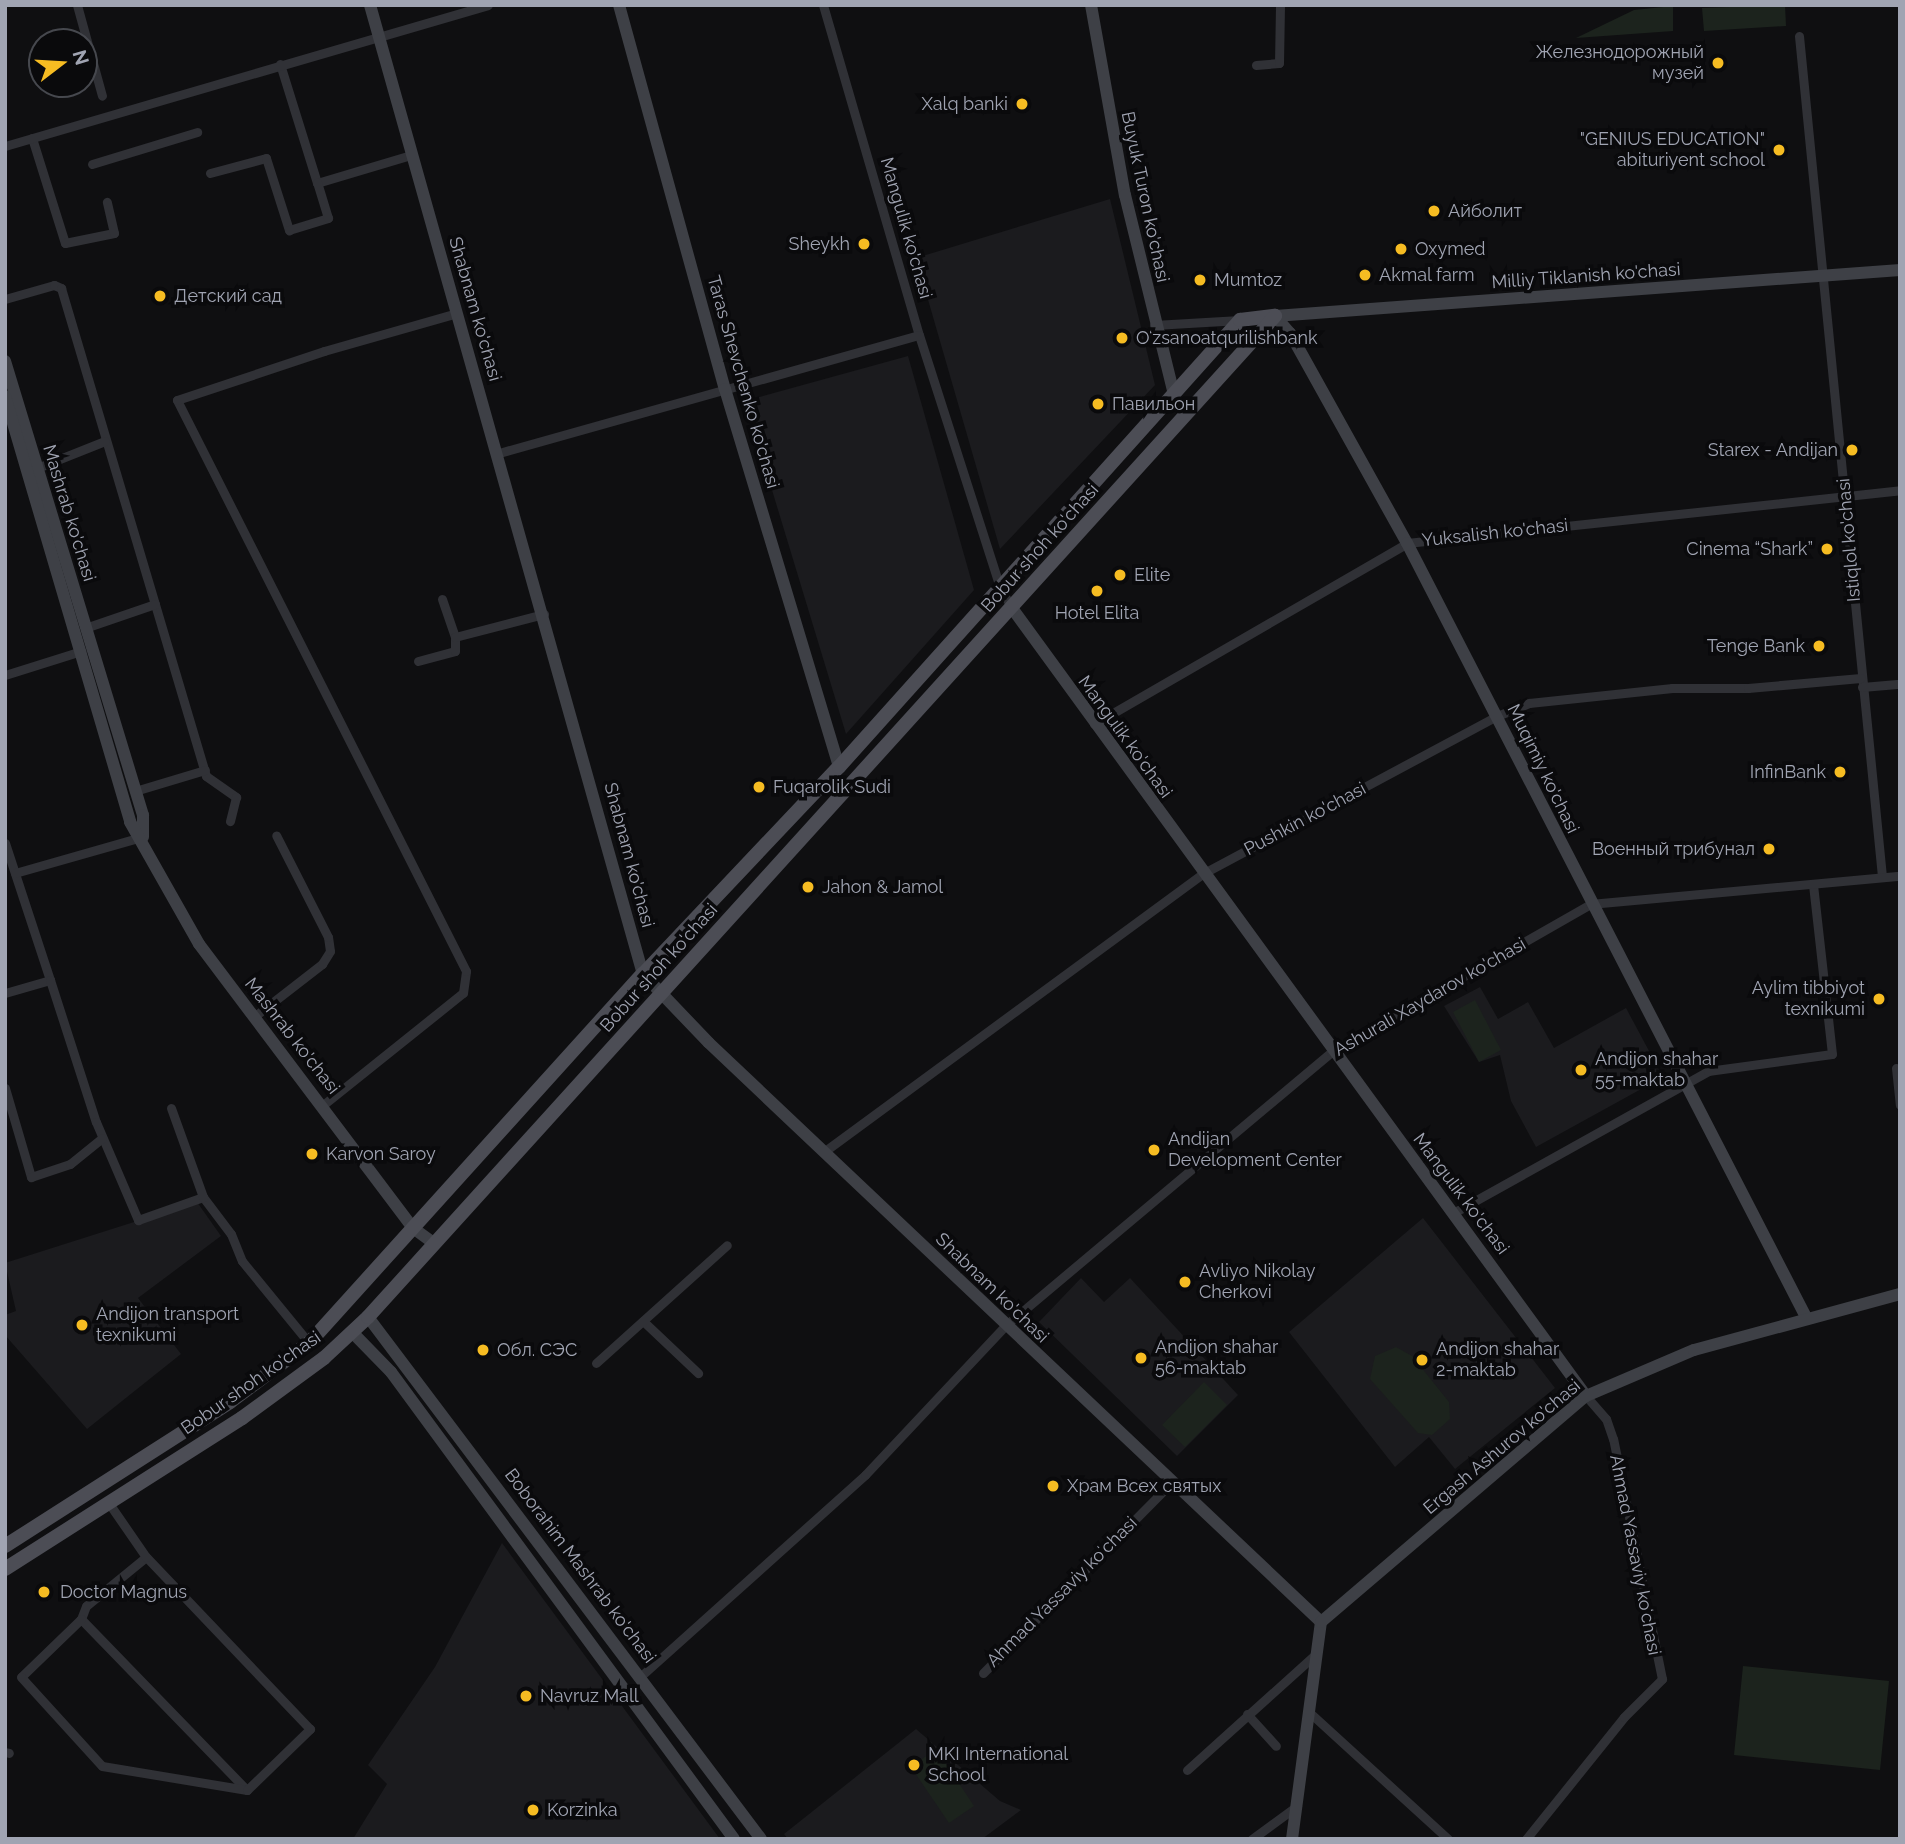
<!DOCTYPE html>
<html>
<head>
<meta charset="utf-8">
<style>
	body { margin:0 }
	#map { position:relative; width:1905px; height:1844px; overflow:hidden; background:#0f0f11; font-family:Raleway,sans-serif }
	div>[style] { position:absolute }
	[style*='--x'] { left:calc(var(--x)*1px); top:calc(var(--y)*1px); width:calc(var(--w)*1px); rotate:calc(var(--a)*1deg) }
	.built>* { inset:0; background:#1b1b1e }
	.green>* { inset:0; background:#1c231d }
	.street>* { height:9px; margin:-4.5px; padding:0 4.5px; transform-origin:4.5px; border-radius:4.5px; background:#303136 }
	.secondary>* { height:12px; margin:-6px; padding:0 6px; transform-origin:6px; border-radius:6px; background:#3e4046 }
	.primary>* { height:14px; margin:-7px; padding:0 7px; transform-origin:7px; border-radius:7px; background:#4c4d55 }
	.dots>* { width:19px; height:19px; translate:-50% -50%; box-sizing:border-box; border:4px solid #0a0a0c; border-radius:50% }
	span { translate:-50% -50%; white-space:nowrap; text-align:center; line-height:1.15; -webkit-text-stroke:7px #0a0a0c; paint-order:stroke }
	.poi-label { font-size:18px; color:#a0a4b2 }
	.right { translate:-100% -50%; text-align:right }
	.left { translate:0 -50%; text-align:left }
	.street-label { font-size:18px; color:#a0a4b2 }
	.frame { position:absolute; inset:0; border:7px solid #a0a4b2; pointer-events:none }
	.north { position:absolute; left:28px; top:28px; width:70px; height:70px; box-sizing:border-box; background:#0a0a0c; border:2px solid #46484e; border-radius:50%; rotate:73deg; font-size:19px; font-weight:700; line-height:28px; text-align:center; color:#a0a4b2 }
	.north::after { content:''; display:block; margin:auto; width:24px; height:32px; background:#f6bc22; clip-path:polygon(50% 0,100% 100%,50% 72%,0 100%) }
</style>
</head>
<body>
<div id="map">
	<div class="built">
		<div style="clip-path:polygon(1110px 199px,1155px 385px,1000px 549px,916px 258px)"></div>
		<div style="clip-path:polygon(908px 356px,974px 590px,846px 734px,745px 401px)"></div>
		<div style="clip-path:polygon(1480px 987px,1498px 1019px,1528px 1002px,1554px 1048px,1626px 1008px,1663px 1077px,1536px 1147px,1511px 1101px,1500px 1055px,1479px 1062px,1444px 1006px)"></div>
		<div style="clip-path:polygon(197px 1202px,221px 1236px,138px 1298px,181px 1354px,87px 1429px,5px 1335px,5px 1315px,16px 1311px,5px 1263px)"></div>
		<div style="clip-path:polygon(1423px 1218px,1555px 1388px,1455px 1469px,1429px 1437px,1395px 1467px,1289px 1332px)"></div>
		<div style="clip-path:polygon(1081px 1278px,1104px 1302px,1130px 1278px,1238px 1395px,1177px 1456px,1039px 1322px)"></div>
		<div style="clip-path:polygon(502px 1543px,720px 1839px,353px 1839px,387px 1784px,368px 1765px,435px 1667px)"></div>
		<div style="clip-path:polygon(916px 1729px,1000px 1801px,1021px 1810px,982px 1839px,788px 1839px,784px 1834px)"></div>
	</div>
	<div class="green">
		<div style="clip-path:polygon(1785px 5px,1786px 26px,1704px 31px,1702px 8px)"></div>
		<div style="clip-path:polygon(1673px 6px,1673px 31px,1576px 38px,1634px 10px)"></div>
		<div style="clip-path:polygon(1475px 1000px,1501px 1050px,1479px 1062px,1453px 1012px)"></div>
		<div style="clip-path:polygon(1396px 1347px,1412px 1356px,1449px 1402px,1450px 1419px,1432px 1435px,1418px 1433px,1370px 1379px,1375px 1356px)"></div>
		<div style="clip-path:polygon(1204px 1382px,1227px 1405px,1185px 1447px,1162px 1425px)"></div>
		<div style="clip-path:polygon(1743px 1666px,1889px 1681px,1880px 1770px,1734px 1755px)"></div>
		<div style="clip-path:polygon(936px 1749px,974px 1806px,949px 1823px,911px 1767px)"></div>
	</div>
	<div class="street">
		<div style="--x:77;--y:5;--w:94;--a:74.6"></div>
		<div style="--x:823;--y:5;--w:344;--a:73.8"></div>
		<div style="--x:919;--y:335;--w:266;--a:72.2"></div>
		<div style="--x:1000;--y:588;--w:23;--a:59"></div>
		<div style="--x:1799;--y:36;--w:845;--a:84.36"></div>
		<div style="--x:280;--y:64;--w:125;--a:72.7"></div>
		<div style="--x:317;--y:183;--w:98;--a:-16.6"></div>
		<div style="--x:1256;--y:65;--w:23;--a:-5"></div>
		<div style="--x:1279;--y:63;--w:58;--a:-89"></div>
		<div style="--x:32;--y:138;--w:110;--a:72.6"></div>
		<div style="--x:65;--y:243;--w:50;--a:-11.5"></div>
		<div style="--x:114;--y:233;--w:32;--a:-103"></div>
		<div style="--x:5;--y:146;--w:503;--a:-16.27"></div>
		<div style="--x:92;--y:164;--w:110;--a:-16.9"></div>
		<div style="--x:210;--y:173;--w:58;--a:-15"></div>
		<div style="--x:266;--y:158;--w:76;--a:72.3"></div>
		<div style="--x:289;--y:230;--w:41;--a:-17.1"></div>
		<div style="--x:328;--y:218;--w:37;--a:-107"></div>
		<div style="--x:5;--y:299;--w:51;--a:-15.9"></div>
		<div style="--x:54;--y:285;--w:8;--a:23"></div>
		<div style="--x:61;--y:288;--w:509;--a:73.45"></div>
		<div style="--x:206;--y:776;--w:37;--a:35"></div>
		<div style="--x:236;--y:797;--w:25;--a:104"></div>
		<div style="--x:1154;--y:325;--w:86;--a:-3.3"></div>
		<div style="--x:499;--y:453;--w:436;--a:-15.7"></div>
		<div style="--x:37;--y:468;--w:73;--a:-21.7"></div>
		<div style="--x:442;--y:599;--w:40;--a:71.1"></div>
		<div style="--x:85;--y:628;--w:74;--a:-18.9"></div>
		<div style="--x:418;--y:661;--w:38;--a:-15"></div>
		<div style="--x:455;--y:651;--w:14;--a:-90"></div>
		<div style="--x:455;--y:637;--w:92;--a:-14.5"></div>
		<div style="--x:5;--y:675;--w:80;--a:-17.5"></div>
		<div style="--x:1862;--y:687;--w:38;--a:-5"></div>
		<div style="--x:1094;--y:724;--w:362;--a:-30"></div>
		<div style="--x:1407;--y:543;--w:496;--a:-6.1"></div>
		<div style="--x:135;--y:791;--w:73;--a:-16.7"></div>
		<div style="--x:5;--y:843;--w:144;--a:71.8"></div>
		<div style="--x:15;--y:873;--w:131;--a:-15.9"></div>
		<div style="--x:5;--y:993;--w:47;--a:-16.1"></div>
		<div style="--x:50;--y:980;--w:149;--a:72.1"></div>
		<div style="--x:96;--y:1122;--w:107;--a:66.8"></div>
		<div style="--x:138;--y:1220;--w:69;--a:-19.5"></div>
		<div style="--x:203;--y:1197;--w:46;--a:52.9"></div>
		<div style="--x:231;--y:1234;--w:29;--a:68"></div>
		<div style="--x:242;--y:1261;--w:106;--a:50.7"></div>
		<div style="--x:255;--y:1016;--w:85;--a:-37.8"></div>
		<div style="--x:322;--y:964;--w:15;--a:-58"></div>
		<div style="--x:330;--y:951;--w:14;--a:-98"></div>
		<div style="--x:328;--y:937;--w:114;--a:-117"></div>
		<div style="--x:1896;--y:1068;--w:37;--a:84"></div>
		<div style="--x:5;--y:1088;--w:93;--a:73.7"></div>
		<div style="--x:31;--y:1177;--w:41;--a:-18.4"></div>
		<div style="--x:70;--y:1164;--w:41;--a:-39.1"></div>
		<div style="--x:323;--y:1105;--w:179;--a:-38.7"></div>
		<div style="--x:463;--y:993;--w:22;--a:-82"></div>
		<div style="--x:466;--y:971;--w:640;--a:-116.85"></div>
		<div style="--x:177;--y:400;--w:155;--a:-18.4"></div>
		<div style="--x:324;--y:351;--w:138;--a:-15.9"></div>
		<div style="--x:171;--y:1108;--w:95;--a:70.2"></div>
		<div style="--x:825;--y:1151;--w:470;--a:-36.3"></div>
		<div style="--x:1204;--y:873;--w:332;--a:-28.2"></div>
		<div style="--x:1497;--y:716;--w:35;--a:-22"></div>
		<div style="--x:1529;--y:703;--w:144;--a:-6"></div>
		<div style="--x:1672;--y:688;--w:76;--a:0"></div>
		<div style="--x:1748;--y:688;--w:113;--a:-5.1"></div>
		<div style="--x:1455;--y:1212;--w:290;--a:-29.1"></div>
		<div style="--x:1708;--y:1071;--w:125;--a:-7.8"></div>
		<div style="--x:1832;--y:1054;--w:170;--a:-96.4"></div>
		<div style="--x:643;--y:1321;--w:76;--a:43.4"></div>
		<div style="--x:596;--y:1363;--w:176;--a:-42"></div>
		<div style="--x:146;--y:1557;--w:77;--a:140.8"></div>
		<div style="--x:86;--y:1606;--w:14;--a:111"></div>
		<div style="--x:81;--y:1619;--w:238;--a:45.9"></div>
		<div style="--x:81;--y:1619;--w:83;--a:136"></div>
		<div style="--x:21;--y:1677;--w:120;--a:47.7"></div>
		<div style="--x:102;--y:1766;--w:147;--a:9.4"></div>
		<div style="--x:247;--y:1790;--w:88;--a:-44.1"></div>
		<div style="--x:310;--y:1729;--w:238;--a:-133.6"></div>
		<div style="--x:146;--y:1557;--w:67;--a:-124.6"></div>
		<div style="--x:983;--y:1673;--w:269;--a:-45.3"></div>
		<div style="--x:641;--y:1676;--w:301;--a:-41.9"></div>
		<div style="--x:865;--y:1475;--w:206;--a:-46.8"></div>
		<div style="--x:1006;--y:1325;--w:424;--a:-40"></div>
		<div style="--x:1331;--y:1052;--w:298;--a:-29.7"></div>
		<div style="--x:1590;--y:904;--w:311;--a:-5.2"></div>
		<div style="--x:1309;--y:1712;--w:188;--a:42.4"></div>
		<div style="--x:1247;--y:1714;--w:43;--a:47.8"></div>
		<div style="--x:5;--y:1752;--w:4;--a:14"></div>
		<div style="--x:1187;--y:1770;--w:175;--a:-42"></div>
		<div style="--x:1252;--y:1839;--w:56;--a:-36.3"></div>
		<div style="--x:1526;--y:1839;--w:156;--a:-51.2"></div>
		<div style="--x:1624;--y:1717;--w:54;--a:-45"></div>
		<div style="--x:1662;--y:1679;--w:245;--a:-101.5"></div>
		<div style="--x:1613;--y:1439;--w:21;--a:-109"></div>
		<div style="--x:1606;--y:1419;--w:30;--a:-131"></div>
	</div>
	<div class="secondary">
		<div style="--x:370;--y:5;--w:1007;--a:74.27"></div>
		<div style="--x:643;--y:974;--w:95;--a:46.3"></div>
		<div style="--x:709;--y:1043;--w:842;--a:43.41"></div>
		<div style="--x:619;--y:5;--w:398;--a:74.6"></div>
		<div style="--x:725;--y:389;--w:395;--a:73.2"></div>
		<div style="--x:1091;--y:5;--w:193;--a:79.9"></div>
		<div style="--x:1125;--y:195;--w:205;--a:76.2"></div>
		<div style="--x:1275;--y:316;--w:23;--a:49"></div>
		<div style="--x:1290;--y:333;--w:240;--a:60.9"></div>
		<div style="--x:1407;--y:543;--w:873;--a:62.73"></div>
		<div style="--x:1275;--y:316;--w:627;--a:-4.21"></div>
		<div style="--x:5;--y:361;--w:475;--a:73.1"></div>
		<div style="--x:143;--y:815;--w:22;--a:90"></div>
		<div style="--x:5;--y:396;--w:444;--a:73.6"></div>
		<div style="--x:130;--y:822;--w:140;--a:60.5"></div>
		<div style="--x:199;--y:944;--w:356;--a:53"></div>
		<div style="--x:413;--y:1228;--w:26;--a:36"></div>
		<div style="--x:1012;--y:608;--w:975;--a:53.93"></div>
		<div style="--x:368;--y:1317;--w:653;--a:53.02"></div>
		<div style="--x:352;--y:1332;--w:56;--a:45.7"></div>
		<div style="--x:391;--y:1372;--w:579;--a:53.7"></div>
		<div style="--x:1292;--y:1839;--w:219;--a:-82.4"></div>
		<div style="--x:1321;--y:1622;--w:348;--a:-40.5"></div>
		<div style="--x:1586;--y:1396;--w:117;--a:-23.1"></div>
		<div style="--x:1694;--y:1350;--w:213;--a:-15.2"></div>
	</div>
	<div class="primary">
		<div style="--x:5;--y:1546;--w:267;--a:-32.6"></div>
		<div style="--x:230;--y:1402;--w:99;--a:-36.8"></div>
		<div style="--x:309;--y:1343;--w:498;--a:-47.9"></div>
		<div style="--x:643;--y:974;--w:285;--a:-46.6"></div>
		<div style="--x:839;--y:767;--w:601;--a:-48.1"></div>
		<div style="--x:1240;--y:320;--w:35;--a:-7"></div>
		<div style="--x:5;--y:1569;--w:281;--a:-32.5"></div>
		<div style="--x:242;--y:1418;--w:102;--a:-36.2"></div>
		<div style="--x:324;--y:1358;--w:60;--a:-43"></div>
		<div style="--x:368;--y:1317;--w:1351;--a:-47.82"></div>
	</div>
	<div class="dots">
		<div style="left:1718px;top:63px;background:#f6bc22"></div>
		<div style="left:1022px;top:104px;background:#f6bc22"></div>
		<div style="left:1779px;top:150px;background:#f6bc22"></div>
		<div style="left:1434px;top:211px;background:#f6bc22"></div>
		<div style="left:864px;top:244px;background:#f6bc22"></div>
		<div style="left:1401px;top:249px;background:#f6bc22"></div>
		<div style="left:1365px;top:275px;background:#f6bc22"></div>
		<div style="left:1200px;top:280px;background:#f6bc22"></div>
		<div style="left:160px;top:296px;background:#f6bc22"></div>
		<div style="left:1122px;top:338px;background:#f6bc22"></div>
		<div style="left:1098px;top:404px;background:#f6bc22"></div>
		<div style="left:1852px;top:450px;background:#f6bc22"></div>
		<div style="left:1827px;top:549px;background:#f6bc22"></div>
		<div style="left:1120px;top:575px;background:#f6bc22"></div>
		<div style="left:1097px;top:591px;background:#f6bc22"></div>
		<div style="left:1819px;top:646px;background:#f6bc22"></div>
		<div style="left:1840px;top:772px;background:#f6bc22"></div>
		<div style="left:759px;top:787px;background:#f6bc22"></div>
		<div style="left:1769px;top:849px;background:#f6bc22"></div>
		<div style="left:808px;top:887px;background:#f6bc22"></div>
		<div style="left:1879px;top:999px;background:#f6bc22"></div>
		<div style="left:1581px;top:1070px;background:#f6bc22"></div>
		<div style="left:1154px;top:1150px;background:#f6bc22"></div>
		<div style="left:312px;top:1154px;background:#f6bc22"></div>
		<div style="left:1185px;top:1282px;background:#f6bc22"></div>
		<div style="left:82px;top:1325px;background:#f6bc22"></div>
		<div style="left:483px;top:1350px;background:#f6bc22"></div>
		<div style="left:1141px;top:1358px;background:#f6bc22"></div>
		<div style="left:1422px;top:1360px;background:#f6bc22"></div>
		<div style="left:1053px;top:1486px;background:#f6bc22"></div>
		<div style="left:44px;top:1592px;background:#f6bc22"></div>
		<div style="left:526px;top:1696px;background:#f6bc22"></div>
		<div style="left:914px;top:1765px;background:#f6bc22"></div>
		<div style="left:533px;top:1810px;background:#f6bc22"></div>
	</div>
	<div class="poi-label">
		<span class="right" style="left:1704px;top:63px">Железнодорожный<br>музей</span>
		<span class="right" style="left:1008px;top:104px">Xalq banki</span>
		<span class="right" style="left:1765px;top:150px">"GENIUS EDUCATION"<br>abituriyent school</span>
		<span class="left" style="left:1448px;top:211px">Айболит</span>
		<span class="right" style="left:850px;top:244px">Sheykh</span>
		<span class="left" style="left:1415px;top:249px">Oxymed</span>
		<span class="left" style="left:1379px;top:275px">Akmal farm</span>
		<span class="left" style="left:1214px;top:280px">Mumtoz</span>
		<span class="left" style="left:174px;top:296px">Детский сад</span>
		<span class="left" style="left:1136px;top:338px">Oʻzsanoatqurilishbank</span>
		<span class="left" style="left:1112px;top:404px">Павильон</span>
		<span class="right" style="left:1838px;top:450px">Starex - Andijan</span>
		<span class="right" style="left:1813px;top:549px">Cinema “Shark”</span>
		<span class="left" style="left:1134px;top:575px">Elite</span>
		<span style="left:1097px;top:613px">Hotel Elita</span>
		<span class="right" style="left:1805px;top:646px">Tenge Bank</span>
		<span class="right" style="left:1826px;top:772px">InfinBank</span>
		<span class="left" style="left:773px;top:787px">Fuqarolik Sudi</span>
		<span class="right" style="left:1755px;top:849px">Военный трибунал</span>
		<span class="left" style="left:822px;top:887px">Jahon &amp; Jamol</span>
		<span class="right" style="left:1865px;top:999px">Aylim tibbiyot<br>texnikumi</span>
		<span class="left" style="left:1595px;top:1070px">Andijon shahar<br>55-maktab</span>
		<span class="left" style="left:1168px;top:1150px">Andijan<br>Development Center</span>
		<span class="left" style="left:326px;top:1154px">Karvon Saroy</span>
		<span class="left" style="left:1199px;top:1282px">Avliyo Nikolay<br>Cherkovi</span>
		<span class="left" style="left:96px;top:1325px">Andijon transport<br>texnikumi</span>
		<span class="left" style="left:1155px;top:1358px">Andijon shahar<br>56-maktab</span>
		<span class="left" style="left:497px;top:1350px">Обл. СЭС</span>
		<span class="left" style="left:1436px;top:1360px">Andijon shahar<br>2-maktab</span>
		<span class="left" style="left:1067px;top:1486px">Храм Всех святых</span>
		<span class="left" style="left:60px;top:1592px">Doctor Magnus</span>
		<span class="left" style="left:540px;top:1696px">Navruz Mall</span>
		<span class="left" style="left:928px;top:1765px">MKI International<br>School</span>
		<span class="left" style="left:547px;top:1810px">Korzinka</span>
	</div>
	<div class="street-label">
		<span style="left:1145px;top:197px;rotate:78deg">Buyuk Turon ko'chasi</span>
		<span style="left:906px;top:228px;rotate:74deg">Mangulik ko'chasi</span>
		<span style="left:1586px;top:276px;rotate:-4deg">Milliy Tiklanish ko'chasi</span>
		<span style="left:475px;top:309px;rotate:74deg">Shabnam ko'chasi</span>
		<span style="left:743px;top:382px;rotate:74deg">Taras Shevchenko ko'chasi</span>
		<span style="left:69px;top:513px;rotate:73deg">Mashrab ko'chasi</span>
		<span style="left:1495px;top:533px;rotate:-6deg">Yuksalish ko'chasi</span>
		<span style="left:1849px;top:540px;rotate:-95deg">Istiqlol ko'chasi</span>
		<span style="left:1040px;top:548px;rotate:-48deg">Bobur shoh ko'chasi</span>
		<span style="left:1125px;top:737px;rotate:54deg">Mangulik ko'chasi</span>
		<span style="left:1543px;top:769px;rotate:64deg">Muqimiy ko'chasi</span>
		<span style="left:1305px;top:819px;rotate:-28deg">Pushkin ko'chasi</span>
		<span style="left:629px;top:855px;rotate:75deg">Shabnam ko'chasi</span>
		<span style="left:659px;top:968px;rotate:-48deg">Bobur shoh ko'chasi</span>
		<span style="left:1430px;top:997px;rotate:-30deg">Ashurali Xaydarov ko'chasi</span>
		<span style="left:292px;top:1036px;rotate:52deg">Mashrab ko'chasi</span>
		<span style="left:1461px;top:1194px;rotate:53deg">Mangulik ko'chasi</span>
		<span style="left:992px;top:1288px;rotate:44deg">Shabnam ko'chasi</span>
		<span style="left:251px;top:1383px;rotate:-35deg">Bobur shoh ko'chasi</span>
		<span style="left:1502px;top:1447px;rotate:-40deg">Ergash Ashurov ko'chasi</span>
		<span style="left:1635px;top:1555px;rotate:79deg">Ahmad Yassaviy koʻchasi</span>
		<span style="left:580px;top:1566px;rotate:53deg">Boborahim Mashrab ko'chasi</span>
		<span style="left:1062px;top:1592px;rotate:-45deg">Ahmad Yassaviy koʻchasi</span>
	</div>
	<div class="frame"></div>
	<div class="north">N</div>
</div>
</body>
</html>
